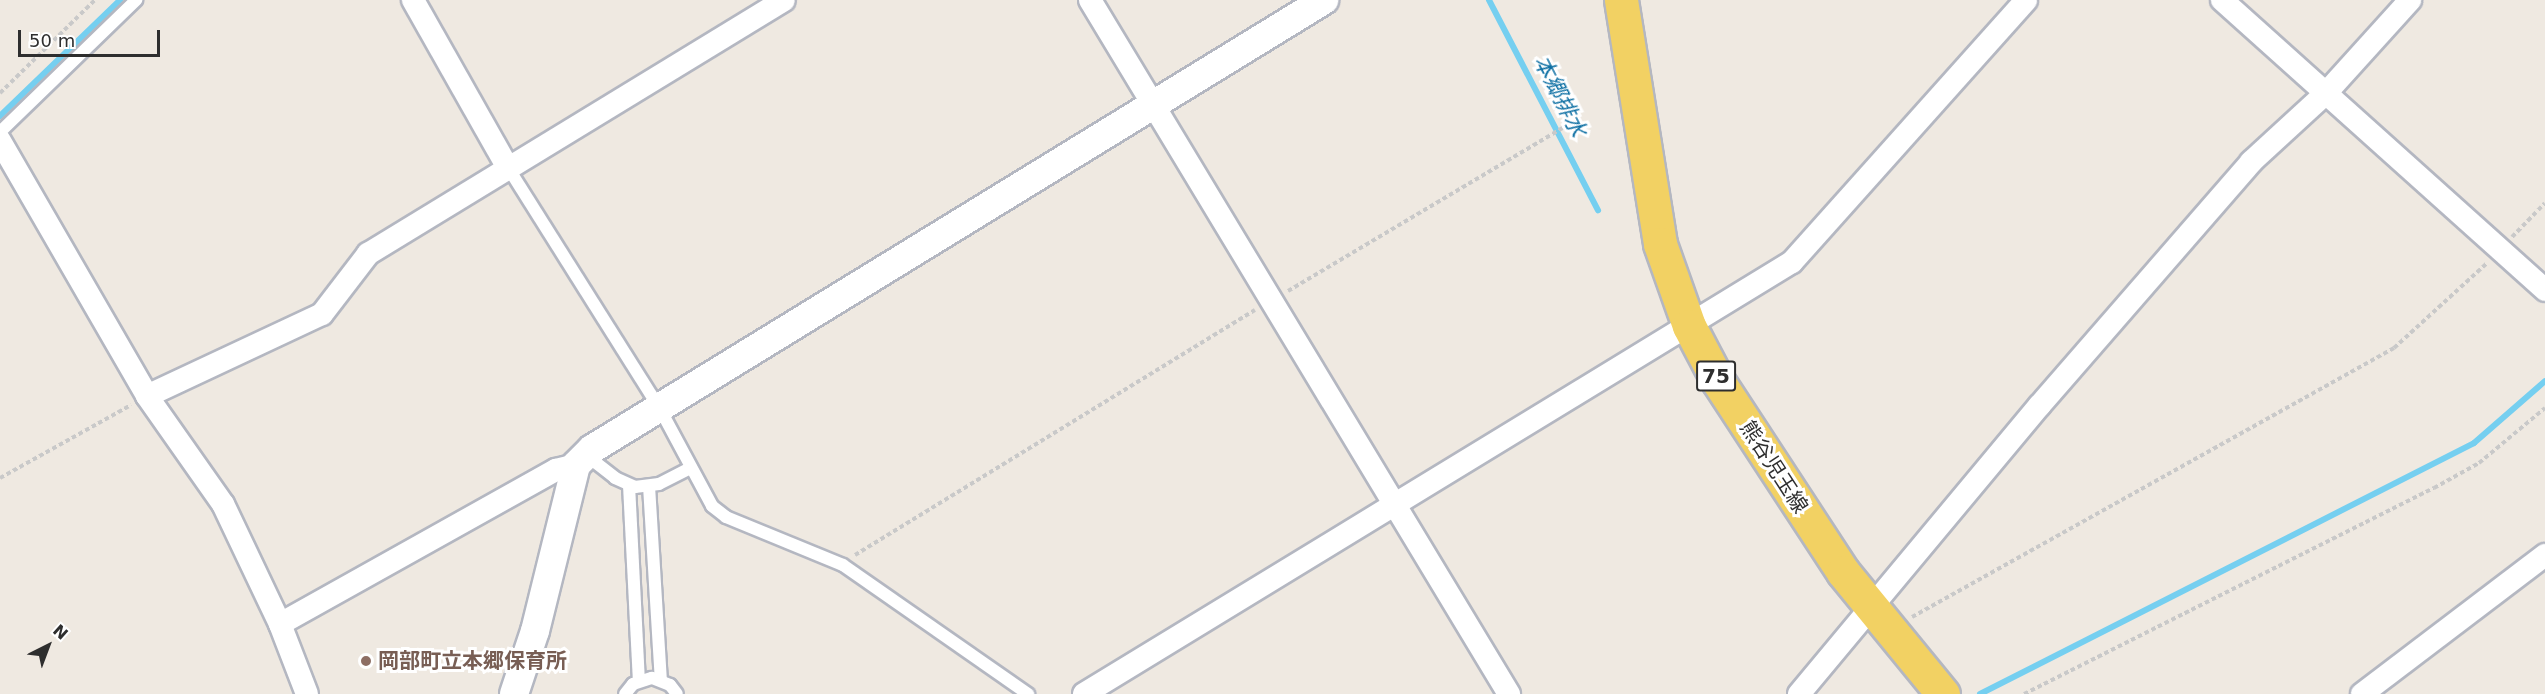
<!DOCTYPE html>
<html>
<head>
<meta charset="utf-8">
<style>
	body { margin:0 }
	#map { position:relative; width:2545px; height:694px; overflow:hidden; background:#efe9e1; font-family:"DejaVu Sans","Noto Sans JP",sans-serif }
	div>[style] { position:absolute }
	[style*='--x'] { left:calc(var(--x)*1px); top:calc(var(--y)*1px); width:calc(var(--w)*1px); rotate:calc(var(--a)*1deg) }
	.stream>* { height:6px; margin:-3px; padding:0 3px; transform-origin:3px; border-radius:3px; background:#75cff0 }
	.path>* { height:4px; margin-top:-2px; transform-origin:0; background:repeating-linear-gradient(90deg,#c9c9c9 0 4.5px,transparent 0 7.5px) }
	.roads { filter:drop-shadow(2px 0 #b4b7c1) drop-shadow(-2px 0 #b4b7c1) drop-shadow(0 2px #b4b7c1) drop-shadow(0 -2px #b4b7c1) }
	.service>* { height:12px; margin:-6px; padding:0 6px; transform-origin:6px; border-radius:6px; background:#fff }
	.minor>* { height:22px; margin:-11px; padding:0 11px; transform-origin:11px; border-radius:11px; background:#fff }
	.tertiary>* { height:28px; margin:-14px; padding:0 14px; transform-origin:14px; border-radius:14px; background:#fff }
	.primary>* { height:33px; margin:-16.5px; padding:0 16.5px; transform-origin:16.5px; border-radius:16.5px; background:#f2d163 }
	.dots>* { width:16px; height:16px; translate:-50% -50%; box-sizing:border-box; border:3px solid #fff; border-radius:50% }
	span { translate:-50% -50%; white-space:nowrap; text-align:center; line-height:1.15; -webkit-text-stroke:6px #fff; paint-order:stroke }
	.shield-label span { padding:2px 4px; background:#fff; border:2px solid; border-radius:4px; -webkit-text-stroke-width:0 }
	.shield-label { font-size:20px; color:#2e2e2e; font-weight:700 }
	.street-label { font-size:21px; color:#2e2e2e }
	.education-label { font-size:21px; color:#785e54; font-weight:700 }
	.left { translate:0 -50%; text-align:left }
	.water-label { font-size:22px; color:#0d6fa3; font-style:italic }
	.north { position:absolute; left:18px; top:616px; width:60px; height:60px; -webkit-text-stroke:4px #fff; paint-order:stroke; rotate:42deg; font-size:16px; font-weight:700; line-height:24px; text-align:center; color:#2e2e2e }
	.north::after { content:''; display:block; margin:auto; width:21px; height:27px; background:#2e2e2e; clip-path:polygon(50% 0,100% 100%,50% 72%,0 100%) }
	.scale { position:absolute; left:18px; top:30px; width:142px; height:27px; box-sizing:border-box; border:3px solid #2e2e2e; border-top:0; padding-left:8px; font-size:18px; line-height:21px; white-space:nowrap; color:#2e2e2e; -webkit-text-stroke:4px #fff; paint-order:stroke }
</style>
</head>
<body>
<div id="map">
	<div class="stream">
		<div style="--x:1489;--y:0;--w:237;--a:62.6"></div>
		<div style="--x:0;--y:116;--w:167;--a:-44"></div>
		<div style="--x:1980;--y:694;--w:554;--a:-26.93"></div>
		<div style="--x:2474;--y:443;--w:94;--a:-41.1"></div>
	</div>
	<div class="path">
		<div style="--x:0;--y:93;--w:133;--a:-44.4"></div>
		<div style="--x:2512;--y:237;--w:47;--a:-45.9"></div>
		<div style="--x:1288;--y:291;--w:326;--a:-30.7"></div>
		<div style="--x:0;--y:478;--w:150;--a:-29.1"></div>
		<div style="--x:855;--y:555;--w:469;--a:-31.5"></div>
		<div style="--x:1912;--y:617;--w:552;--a:-29.17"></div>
		<div style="--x:2394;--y:348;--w:125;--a:-42.4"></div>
		<div style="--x:2024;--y:694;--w:459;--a:-26.7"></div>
		<div style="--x:2434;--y:488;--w:51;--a:-29.1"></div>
		<div style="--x:2479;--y:463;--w:86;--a:-39.8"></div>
	</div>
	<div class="roads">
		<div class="service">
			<div style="--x:0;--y:132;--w:190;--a:-44.1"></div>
			<div style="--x:507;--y:166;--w:285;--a:57.8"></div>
			<div style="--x:659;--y:407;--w:112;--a:61.8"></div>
			<div style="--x:712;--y:506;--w:18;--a:38"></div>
			<div style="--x:726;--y:517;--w:126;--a:22.3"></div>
			<div style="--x:843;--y:565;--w:226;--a:34.9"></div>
			<div style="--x:586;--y:455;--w:37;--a:38"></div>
			<div style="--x:615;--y:478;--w:22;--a:24"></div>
			<div style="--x:635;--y:487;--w:24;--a:-7"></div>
			<div style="--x:659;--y:484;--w:36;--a:-27"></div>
			<div style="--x:629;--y:485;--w:196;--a:87.1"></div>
			<div style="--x:649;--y:486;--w:194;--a:86.5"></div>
			<div style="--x:625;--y:694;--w:13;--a:-51"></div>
			<div style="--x:633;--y:684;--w:20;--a:-18"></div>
			<div style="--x:652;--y:678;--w:19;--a:21"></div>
			<div style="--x:670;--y:685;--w:11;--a:52"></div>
		</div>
		<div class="minor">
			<div style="--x:413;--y:0;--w:191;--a:60.5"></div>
			<div style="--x:1090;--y:0;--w:811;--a:58.88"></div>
			<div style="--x:2222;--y:0;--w:434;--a:41.9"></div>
			<div style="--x:0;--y:141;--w:294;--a:60"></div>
			<div style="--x:147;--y:396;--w:132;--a:54.9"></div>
			<div style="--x:223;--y:504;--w:133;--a:64.6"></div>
			<div style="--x:280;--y:624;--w:75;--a:68.9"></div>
			<div style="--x:147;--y:396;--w:193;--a:-25.1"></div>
			<div style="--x:322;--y:314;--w:76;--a:-52.5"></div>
			<div style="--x:368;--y:254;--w:487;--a:-31.4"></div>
			<div style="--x:280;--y:624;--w:316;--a:-29.2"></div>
			<div style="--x:556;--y:470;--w:21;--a:-14"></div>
			<div style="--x:1084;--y:694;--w:829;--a:-31.39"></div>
			<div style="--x:1792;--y:262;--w:351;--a:-48.2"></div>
			<div style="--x:1799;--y:694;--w:376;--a:-50.2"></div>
			<div style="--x:2040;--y:405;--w:322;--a:-49"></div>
			<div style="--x:2251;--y:162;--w:103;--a:-42.6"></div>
			<div style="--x:2327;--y:92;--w:124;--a:-47.9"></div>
			<div style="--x:2362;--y:694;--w:230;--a:-37.2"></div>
		</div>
		<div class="tertiary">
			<div style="--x:514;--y:694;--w:66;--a:-71.6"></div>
			<div style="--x:535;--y:631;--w:171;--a:-76.1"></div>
			<div style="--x:576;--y:465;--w:23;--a:-45"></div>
			<div style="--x:592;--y:449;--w:859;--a:-31.52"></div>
		</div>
		<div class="primary">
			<div style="--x:1621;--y:0;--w:247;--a:80.9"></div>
			<div style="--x:1660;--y:244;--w:87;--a:70.5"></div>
			<div style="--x:1689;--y:326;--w:62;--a:62.2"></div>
			<div style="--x:1718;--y:381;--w:228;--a:56.8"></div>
			<div style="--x:1843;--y:572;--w:158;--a:50.7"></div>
		</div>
	</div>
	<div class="dots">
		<div style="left:366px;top:661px;background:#8d6e63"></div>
	</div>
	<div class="shield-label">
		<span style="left:1716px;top:376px">75</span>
	</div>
	<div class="street-label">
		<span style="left:1774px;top:467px;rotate:57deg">熊谷児玉線</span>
	</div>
	<div class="education-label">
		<span class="left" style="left:378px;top:661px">岡部町立本郷保育所</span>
	</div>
	<div class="water-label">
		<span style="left:1560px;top:96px;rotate:63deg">本郷排水</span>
	</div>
	<div class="north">N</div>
	<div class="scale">50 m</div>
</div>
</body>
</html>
